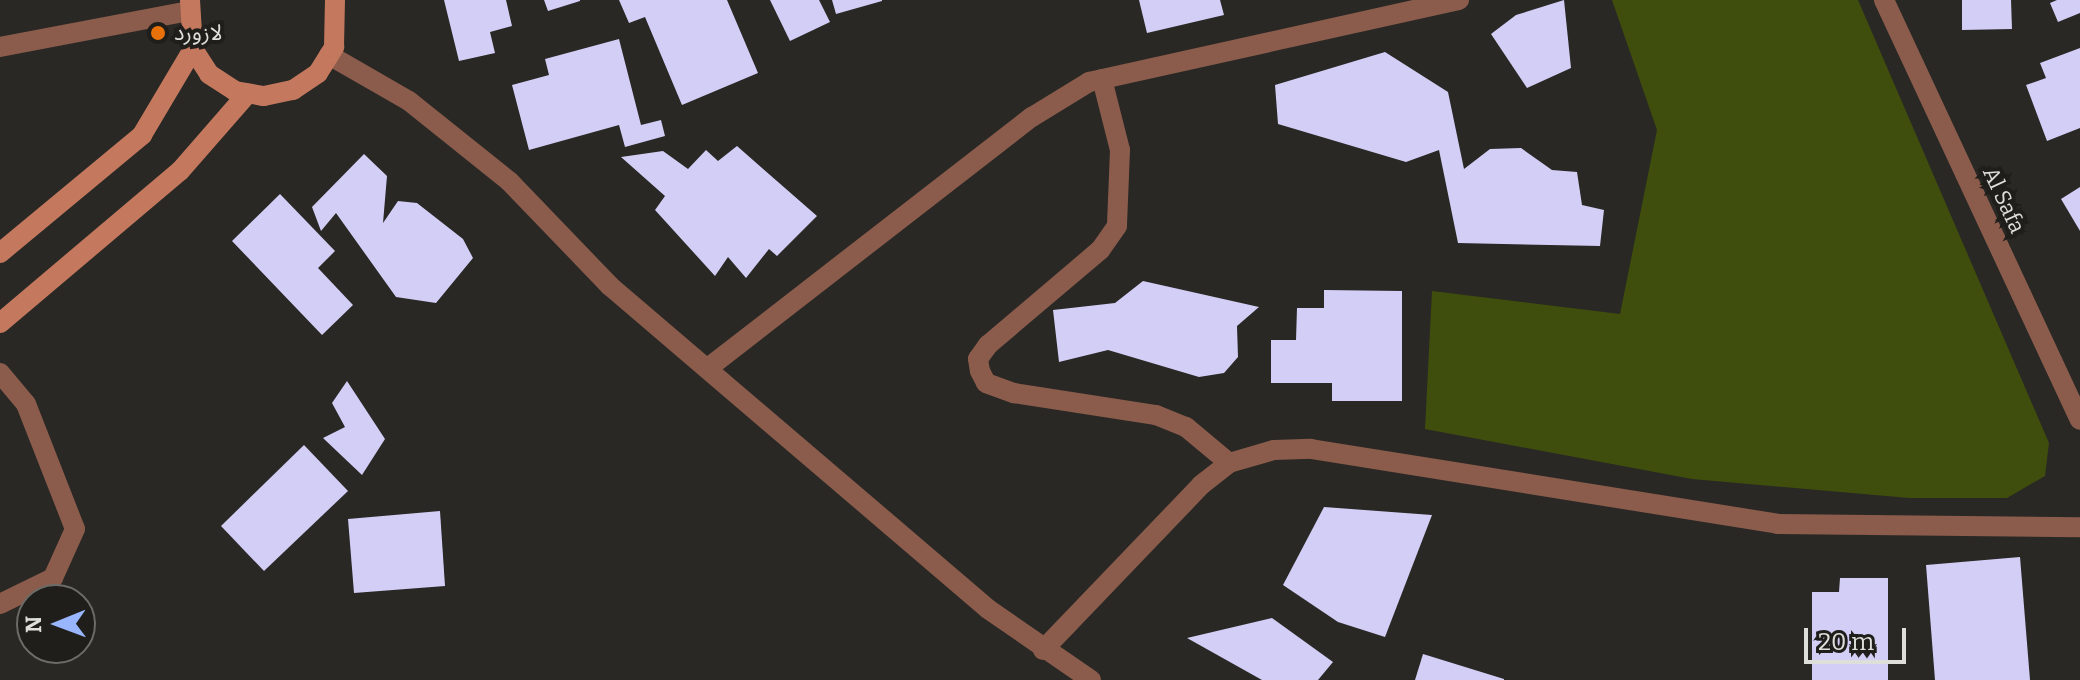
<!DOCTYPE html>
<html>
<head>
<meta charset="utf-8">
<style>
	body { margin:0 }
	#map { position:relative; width:2080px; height:680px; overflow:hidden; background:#292824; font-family:Bitter,"Noto Sans Arabic",serif }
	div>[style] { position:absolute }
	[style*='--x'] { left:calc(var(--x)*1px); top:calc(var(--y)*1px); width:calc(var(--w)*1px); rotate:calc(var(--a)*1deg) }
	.green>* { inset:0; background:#3f4e0c }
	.building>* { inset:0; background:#d2cef6 }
	.street>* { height:20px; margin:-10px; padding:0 10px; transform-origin:10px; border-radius:10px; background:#8b5c4c }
	.secondary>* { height:20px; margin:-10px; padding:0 10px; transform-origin:10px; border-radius:10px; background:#c4785e }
	.dots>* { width:22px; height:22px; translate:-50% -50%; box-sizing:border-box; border:4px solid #1f1e1a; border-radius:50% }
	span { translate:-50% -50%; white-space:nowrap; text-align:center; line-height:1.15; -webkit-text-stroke:8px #1f1e1a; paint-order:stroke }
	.poi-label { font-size:22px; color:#dededb }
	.left { translate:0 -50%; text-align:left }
	.street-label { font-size:22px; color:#dededb }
	.north { position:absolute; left:16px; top:584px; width:80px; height:80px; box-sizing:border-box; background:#1f1e1a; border:2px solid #6b6b67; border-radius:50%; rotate:269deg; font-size:22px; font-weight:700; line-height:32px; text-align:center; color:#dededb }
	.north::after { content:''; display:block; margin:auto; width:28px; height:36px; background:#99b5fd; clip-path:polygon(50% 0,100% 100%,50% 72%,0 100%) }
	.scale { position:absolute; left:1804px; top:628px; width:102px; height:36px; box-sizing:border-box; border:4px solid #dededb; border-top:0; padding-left:10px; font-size:24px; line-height:28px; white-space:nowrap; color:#dededb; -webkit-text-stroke:6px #1f1e1a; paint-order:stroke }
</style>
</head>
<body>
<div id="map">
	<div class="green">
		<div style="clip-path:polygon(1612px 0,1858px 0,2049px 443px,2045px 476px,2007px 498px,1909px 498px,1692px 479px,1425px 429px,1432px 291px,1620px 314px,1657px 130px)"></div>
	</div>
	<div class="building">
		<div style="clip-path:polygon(444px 0,506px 0,512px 26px,490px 32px,495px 53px,459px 61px)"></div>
		<div style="clip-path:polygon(544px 0,580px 0,580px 1px,548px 11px)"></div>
		<div style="clip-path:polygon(619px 0,727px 0,758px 73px,682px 105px,645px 17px,629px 23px)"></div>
		<div style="clip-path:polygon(770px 0,819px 0,830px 22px,790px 41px)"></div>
		<div style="clip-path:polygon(832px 0,882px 0,882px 1px,836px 14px)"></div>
		<div style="clip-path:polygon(1139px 0,1220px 0,1224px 15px,1147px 33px)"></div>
		<div style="clip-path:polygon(1564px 0,1571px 68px,1527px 88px,1491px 34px,1516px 15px)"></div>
		<div style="clip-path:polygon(1962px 0,2011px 0,2012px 29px,1962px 30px)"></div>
		<div style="clip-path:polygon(2057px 0,2080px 0,2080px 13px,2058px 22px,2050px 3px)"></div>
		<div style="clip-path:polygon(619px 39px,641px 125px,661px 120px,665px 136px,625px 147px,619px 125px,529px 150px,512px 85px,549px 75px,545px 59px)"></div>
		<div style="clip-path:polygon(2080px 48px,2080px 128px,2047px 141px,2026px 85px,2046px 78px,2040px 63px)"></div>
		<div style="clip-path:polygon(1385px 52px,1448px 92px,1464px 169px,1490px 149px,1521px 148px,1552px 170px,1577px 172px,1582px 205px,1604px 210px,1600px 246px,1458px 243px,1439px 150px,1406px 162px,1278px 124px,1275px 85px)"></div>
		<div style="clip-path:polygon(737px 146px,817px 216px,777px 256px,769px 249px,746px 278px,728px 257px,715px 276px,655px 210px,665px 196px,621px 157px,663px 151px,688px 169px,706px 150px,718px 161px)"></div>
		<div style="clip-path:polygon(364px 154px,387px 176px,383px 223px,398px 201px,417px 203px,463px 239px,473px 258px,436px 303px,396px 297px,336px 213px,321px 231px,312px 207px)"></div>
		<div style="clip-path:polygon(2080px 187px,2080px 231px,2061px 199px)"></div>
		<div style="clip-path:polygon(280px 194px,335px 251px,318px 268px,353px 305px,322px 335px,232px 241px)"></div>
		<div style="clip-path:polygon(1143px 281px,1259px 307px,1237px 326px,1238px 357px,1224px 373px,1199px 377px,1108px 350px,1059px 362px,1053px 310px,1115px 303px)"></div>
		<div style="clip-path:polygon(1324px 290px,1402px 291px,1402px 401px,1332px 401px,1332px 383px,1271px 383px,1271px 340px,1296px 340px,1297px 308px,1324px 308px)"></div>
		<div style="clip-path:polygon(347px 381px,385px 439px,362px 475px,323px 438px,345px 427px,332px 403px)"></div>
		<div style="clip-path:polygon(304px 445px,348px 491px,264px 571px,221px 526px)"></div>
		<div style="clip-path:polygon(1324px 507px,1432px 515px,1385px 637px,1338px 622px,1283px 585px)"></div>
		<div style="clip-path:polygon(440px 511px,445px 586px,354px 593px,348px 519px)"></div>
		<div style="clip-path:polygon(2020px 557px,2030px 680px,1935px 680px,1926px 565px)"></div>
		<div style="clip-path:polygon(1840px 578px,1888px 578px,1888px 680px,1812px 680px,1812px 592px,1839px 592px)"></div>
		<div style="clip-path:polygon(1272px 618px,1333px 662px,1318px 680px,1262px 680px,1187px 638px)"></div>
		<div style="clip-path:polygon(1423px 654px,1504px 679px,1504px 680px,1415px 680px)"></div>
	</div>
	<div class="street">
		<div style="--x:1884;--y:0;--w:463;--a:65"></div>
		<div style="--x:0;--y:47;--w:191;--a:-10.8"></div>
		<div style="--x:329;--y:55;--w:92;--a:29.9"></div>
		<div style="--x:409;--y:101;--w:128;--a:38.7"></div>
		<div style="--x:509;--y:181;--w:146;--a:46.1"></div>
		<div style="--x:610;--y:286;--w:497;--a:40.5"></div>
		<div style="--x:988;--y:609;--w:125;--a:34.6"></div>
		<div style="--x:1102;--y:79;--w:73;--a:75.8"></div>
		<div style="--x:1120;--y:150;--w:76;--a:92.3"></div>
		<div style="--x:1117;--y:226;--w:29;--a:125"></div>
		<div style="--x:1100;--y:250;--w:147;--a:139.7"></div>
		<div style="--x:988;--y:345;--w:17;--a:126"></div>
		<div style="--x:978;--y:359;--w:12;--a:81"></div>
		<div style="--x:980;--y:371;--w:13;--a:63"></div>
		<div style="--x:986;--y:383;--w:30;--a:20"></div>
		<div style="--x:1014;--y:393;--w:144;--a:8.8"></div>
		<div style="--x:1156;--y:415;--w:32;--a:22"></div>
		<div style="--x:1186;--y:427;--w:56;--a:39.9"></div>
		<div style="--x:708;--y:368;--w:410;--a:-37.8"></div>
		<div style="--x:1032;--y:117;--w:67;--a:-31.6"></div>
		<div style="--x:1089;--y:82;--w:379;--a:-12.5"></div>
		<div style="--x:0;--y:373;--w:40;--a:50"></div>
		<div style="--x:26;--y:404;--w:134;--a:68.6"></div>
		<div style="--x:75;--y:529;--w:54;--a:114.2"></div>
		<div style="--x:53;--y:578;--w:59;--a:153.9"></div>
		<div style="--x:1043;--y:650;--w:228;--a:-46.2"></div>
		<div style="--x:1201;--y:485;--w:36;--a:-38"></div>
		<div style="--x:1229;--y:463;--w:47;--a:-16.1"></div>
		<div style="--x:1274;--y:450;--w:37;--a:-2"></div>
		<div style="--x:1311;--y:449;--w:472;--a:9.1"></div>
		<div style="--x:1777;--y:524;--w:303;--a:0.6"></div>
	</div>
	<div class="secondary">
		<div style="--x:190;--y:0;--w:49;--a:86.5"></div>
		<div style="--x:193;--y:49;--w:30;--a:57"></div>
		<div style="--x:209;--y:74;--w:31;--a:33"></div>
		<div style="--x:235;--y:91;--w:29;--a:10"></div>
		<div style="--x:264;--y:96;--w:30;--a:-12"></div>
		<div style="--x:293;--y:90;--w:30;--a:-34"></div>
		<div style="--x:318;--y:73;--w:31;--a:-58"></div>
		<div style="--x:334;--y:47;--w:47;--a:-88.8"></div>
		<div style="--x:0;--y:253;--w:185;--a:-39.7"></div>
		<div style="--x:142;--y:135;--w:100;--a:-59.3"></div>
		<div style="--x:0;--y:323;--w:236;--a:-40.2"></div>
		<div style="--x:180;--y:171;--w:103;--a:-48.9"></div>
	</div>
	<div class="dots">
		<div style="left:158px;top:33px;background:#e8710a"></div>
	</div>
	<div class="poi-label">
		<span class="left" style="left:174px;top:33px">لازورد</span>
	</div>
	<div class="street-label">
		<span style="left:2004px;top:200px;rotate:65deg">Al Safa</span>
	</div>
	<div class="north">N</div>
	<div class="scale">20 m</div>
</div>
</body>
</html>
